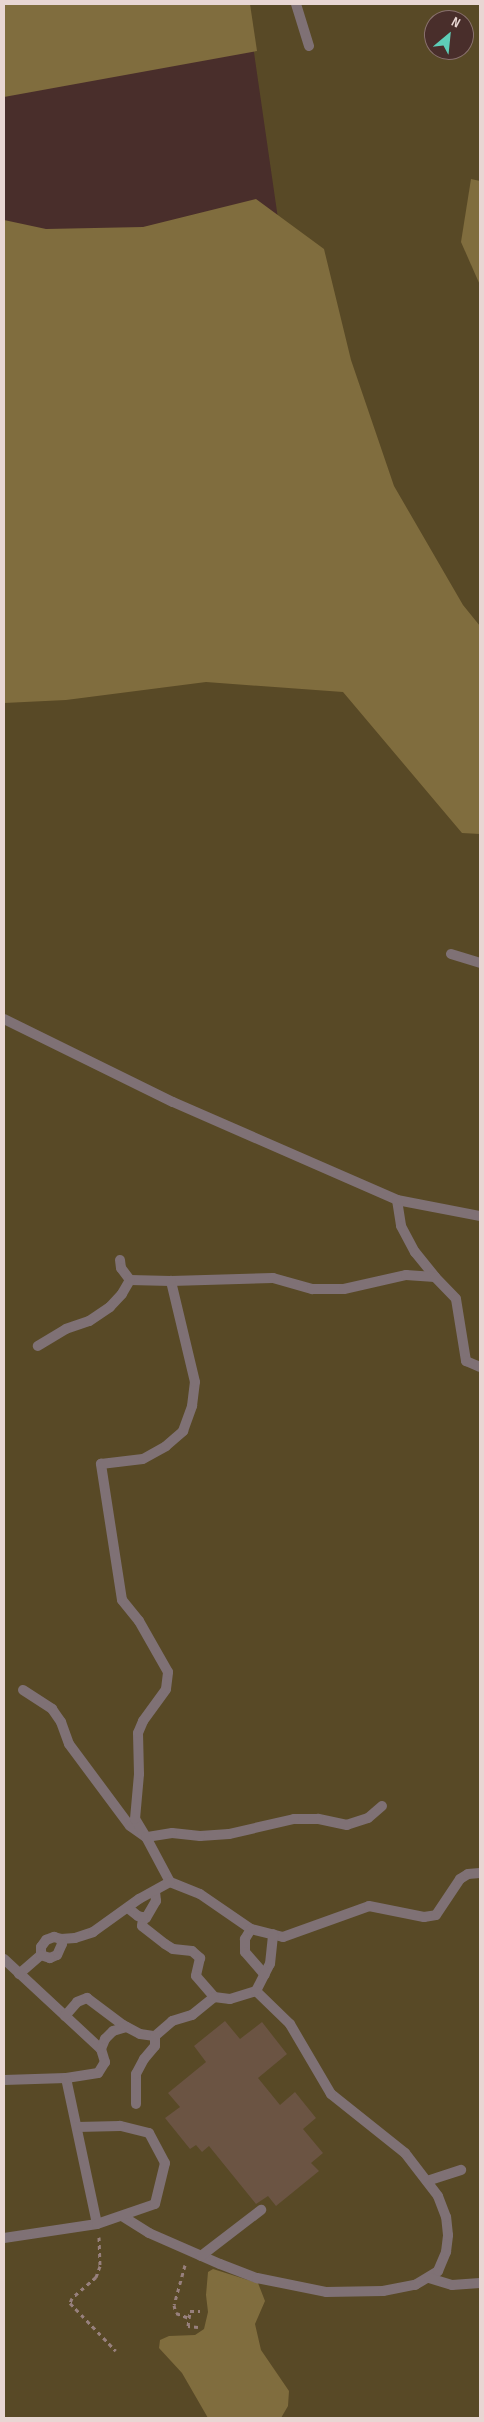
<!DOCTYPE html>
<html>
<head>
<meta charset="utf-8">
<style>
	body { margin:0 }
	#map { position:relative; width:484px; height:2422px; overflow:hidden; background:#492e2b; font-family:"Sofia Sans Condensed",sans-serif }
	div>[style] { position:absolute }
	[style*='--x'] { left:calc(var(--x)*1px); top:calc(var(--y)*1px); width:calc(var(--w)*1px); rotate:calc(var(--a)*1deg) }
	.green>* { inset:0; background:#584926 }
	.forest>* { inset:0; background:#806d3e }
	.building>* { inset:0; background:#6b5443 }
	.path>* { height:3px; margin-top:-1.5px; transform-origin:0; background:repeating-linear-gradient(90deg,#97807d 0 4px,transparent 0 8px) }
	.service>* { height:10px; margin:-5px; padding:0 5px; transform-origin:5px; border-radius:5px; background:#7f7175 }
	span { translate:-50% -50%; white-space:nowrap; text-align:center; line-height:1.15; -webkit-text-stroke:4px #492e2b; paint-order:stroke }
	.frame { position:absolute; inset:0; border:5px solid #e8d6d3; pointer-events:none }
	.north { position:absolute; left:424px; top:10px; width:50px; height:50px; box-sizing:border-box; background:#492e2b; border:1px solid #89716e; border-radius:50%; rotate:28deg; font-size:14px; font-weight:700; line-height:20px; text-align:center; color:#e8d6d3 }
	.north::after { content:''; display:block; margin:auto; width:18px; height:22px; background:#5eceb8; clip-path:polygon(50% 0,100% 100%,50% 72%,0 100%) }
</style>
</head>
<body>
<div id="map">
	<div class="green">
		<div style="clip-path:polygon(evenodd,247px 4px,480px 4px,480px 2418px,4px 2418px,4px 673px,338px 634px,247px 4px,434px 20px,464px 20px,464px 50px,434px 50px,434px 20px)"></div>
	</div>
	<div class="forest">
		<div style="clip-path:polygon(4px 4px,250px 4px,257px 51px,4px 97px)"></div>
		<div style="clip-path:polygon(471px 179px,480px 181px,480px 285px,461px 242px)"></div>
		<div style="clip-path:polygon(256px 199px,324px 249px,351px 360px,394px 486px,463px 605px,480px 626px,480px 834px,462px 833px,343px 692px,206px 682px,66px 700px,4px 703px,4px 220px,46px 229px,143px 227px)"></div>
		<div style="clip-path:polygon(213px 2269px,258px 2283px,265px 2301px,255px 2324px,261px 2350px,289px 2391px,288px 2406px,281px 2418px,208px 2418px,182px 2373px,159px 2348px,160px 2340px,169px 2336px,195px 2335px,204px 2329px,208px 2312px,206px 2295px,208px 2272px)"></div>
	</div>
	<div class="building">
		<div style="clip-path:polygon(225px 2021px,240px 2039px,262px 2022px,287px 2054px,258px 2078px,280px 2105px,295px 2092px,316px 2118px,303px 2129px,323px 2153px,311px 2163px,319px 2171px,276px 2206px,268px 2196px,256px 2204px,209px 2146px,202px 2152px,196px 2145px,190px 2149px,165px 2118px,180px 2107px,168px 2093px,206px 2062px,194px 2046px)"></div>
	</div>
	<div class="path">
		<div style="--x:99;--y:2237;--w:29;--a:88"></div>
		<div style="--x:100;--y:2266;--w:12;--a:110"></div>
		<div style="--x:96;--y:2277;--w:32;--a:139"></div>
		<div style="--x:72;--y:2298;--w:5;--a:112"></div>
		<div style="--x:70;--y:2303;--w:66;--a:46.2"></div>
		<div style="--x:185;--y:2265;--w:41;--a:105.4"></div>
		<div style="--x:174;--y:2305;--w:8;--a:76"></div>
		<div style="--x:176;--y:2313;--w:14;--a:21"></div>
		<div style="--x:198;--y:2327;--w:10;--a:-174"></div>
		<div style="--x:188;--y:2326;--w:15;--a:-82"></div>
		<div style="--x:190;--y:2311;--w:10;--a:0"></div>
	</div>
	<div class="service">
		<div style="--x:296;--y:4;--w:44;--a:72.8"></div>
		<div style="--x:451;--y:954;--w:30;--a:17"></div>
		<div style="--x:4;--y:1019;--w:188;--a:26.2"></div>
		<div style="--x:173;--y:1102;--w:244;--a:23.6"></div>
		<div style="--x:397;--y:1200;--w:85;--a:10.9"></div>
		<div style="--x:397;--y:1200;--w:26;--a:81"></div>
		<div style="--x:401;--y:1226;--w:30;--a:62"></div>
		<div style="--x:415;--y:1252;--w:32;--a:51"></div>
		<div style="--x:120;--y:1260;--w:8;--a:83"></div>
		<div style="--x:121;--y:1268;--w:15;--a:53"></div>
		<div style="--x:171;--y:1281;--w:102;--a:-1.7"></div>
		<div style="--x:273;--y:1278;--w:41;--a:15.8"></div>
		<div style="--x:312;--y:1289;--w:32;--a:0"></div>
		<div style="--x:344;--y:1289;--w:64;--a:-12.7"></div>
		<div style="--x:406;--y:1275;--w:29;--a:4"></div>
		<div style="--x:435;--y:1277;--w:30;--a:46"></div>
		<div style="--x:456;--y:1299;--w:63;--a:80.8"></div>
		<div style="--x:466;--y:1361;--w:15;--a:23"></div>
		<div style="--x:23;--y:1690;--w:35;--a:33"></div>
		<div style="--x:52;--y:1709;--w:16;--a:55"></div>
		<div style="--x:61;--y:1722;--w:23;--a:70"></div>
		<div style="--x:69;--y:1744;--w:102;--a:53.4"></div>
		<div style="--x:130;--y:1826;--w:19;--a:35"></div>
		<div style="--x:146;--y:1837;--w:21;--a:-121"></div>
		<div style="--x:135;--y:1819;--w:45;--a:-84.9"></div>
		<div style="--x:139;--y:1774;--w:41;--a:-91.4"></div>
		<div style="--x:138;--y:1733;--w:13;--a:-67"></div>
		<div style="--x:143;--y:1721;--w:39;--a:-54"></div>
		<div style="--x:166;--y:1689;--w:17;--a:-83"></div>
		<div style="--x:168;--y:1672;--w:59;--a:-119.6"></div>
		<div style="--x:139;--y:1621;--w:27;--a:-129"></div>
		<div style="--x:122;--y:1600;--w:138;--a:-98.8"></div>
		<div style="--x:101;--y:1464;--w:42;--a:-6.8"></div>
		<div style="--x:143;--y:1459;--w:26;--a:-29"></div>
		<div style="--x:166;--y:1446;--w:23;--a:-41"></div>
		<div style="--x:183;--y:1431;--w:27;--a:-70"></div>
		<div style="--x:192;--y:1406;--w:24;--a:-83"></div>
		<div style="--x:195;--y:1382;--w:104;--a:-103.4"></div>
		<div style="--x:171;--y:1281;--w:41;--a:-178.6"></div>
		<div style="--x:130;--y:1280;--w:16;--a:120"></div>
		<div style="--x:122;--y:1294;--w:18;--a:133"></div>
		<div style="--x:110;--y:1307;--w:25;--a:146"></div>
		<div style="--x:89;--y:1321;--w:24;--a:161"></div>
		<div style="--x:66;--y:1329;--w:33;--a:149"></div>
		<div style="--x:382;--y:1806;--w:18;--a:139"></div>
		<div style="--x:368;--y:1818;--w:22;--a:162"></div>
		<div style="--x:347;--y:1825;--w:30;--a:-168"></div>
		<div style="--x:318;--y:1819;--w:24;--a:180"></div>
		<div style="--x:294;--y:1819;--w:67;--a:167"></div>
		<div style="--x:229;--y:1834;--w:29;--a:176"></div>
		<div style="--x:200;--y:1836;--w:28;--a:-174"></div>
		<div style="--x:172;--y:1833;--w:26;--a:171"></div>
		<div style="--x:146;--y:1837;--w:51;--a:61.9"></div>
		<div style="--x:170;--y:1882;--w:32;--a:22"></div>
		<div style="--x:200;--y:1894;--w:62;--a:34.5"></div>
		<div style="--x:251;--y:1929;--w:33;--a:14"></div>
		<div style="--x:283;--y:1937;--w:91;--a:-19.8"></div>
		<div style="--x:369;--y:1906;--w:56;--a:11.3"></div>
		<div style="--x:424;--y:1917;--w:12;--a:-9"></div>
		<div style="--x:436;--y:1915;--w:43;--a:-56.3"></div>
		<div style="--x:460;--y:1879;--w:9;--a:-32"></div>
		<div style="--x:468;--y:1874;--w:12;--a:-5"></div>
		<div style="--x:128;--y:1908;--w:13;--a:39"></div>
		<div style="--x:138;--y:1916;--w:8;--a:14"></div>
		<div style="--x:146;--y:1918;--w:20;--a:-60"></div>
		<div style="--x:156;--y:1901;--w:9;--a:-96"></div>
		<div style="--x:143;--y:1917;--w:9;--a:96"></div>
		<div style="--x:142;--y:1926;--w:29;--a:38"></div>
		<div style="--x:165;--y:1944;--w:9;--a:32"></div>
		<div style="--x:173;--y:1949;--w:19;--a:6"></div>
		<div style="--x:192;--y:1951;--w:11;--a:41"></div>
		<div style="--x:200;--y:1958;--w:18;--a:103"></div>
		<div style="--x:196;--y:1976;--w:28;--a:49"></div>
		<div style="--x:214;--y:1997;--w:16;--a:7"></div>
		<div style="--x:230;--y:1999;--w:27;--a:-17"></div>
		<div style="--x:251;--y:1929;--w:12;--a:121"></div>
		<div style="--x:245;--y:1939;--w:13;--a:90"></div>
		<div style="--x:245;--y:1952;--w:30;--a:49"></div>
		<div style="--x:61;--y:1939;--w:14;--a:-4"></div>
		<div style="--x:75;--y:1938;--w:19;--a:-18"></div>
		<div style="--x:93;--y:1932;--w:57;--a:-35.7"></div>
		<div style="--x:139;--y:1899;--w:35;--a:-29"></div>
		<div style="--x:4;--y:1959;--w:132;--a:42.9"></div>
		<div style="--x:101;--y:2049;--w:14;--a:73"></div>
		<div style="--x:105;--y:2062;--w:13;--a:122"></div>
		<div style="--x:98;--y:2073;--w:32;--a:171"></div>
		<div style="--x:19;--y:1974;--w:29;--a:-41"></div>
		<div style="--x:41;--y:1955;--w:8;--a:-90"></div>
		<div style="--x:41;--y:1947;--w:9;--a:-54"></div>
		<div style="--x:46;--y:1940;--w:9;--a:-21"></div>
		<div style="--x:54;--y:1937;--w:7;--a:16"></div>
		<div style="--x:61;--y:1939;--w:5;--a:79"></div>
		<div style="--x:62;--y:1944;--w:12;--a:114"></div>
		<div style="--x:57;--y:1955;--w:8;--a:157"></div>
		<div style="--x:50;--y:1958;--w:9;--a:-162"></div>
		<div style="--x:65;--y:2016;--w:18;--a:-49"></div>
		<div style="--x:77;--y:2002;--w:11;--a:-22"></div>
		<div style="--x:87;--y:1998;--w:45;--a:36.9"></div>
		<div style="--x:123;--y:2025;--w:19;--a:28"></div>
		<div style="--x:140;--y:2034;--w:15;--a:8"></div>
		<div style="--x:155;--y:2036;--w:23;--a:-41"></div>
		<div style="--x:172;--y:2021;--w:21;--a:-17"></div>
		<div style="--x:192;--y:2015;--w:28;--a:-39"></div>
		<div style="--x:101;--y:2049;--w:11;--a:-68"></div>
		<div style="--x:105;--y:2039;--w:11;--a:-45"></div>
		<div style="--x:113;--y:2031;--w:14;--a:-17"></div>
		<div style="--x:4;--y:2080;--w:62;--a:-1.8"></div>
		<div style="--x:66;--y:2078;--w:149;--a:78"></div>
		<div style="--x:136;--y:2104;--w:30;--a:-90"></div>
		<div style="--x:136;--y:2074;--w:17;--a:-62"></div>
		<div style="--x:144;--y:2059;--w:17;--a:-50"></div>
		<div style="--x:155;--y:2046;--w:10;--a:-90"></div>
		<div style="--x:427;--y:2181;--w:36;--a:-18"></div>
		<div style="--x:122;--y:2216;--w:32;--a:32"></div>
		<div style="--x:149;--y:2233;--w:77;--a:23.6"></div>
		<div style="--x:220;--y:2264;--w:40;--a:21"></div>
		<div style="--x:257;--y:2278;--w:70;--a:11.5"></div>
		<div style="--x:326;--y:2292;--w:57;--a:-1"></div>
		<div style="--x:383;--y:2291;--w:33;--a:-11"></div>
		<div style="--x:415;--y:2285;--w:27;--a:-31"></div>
		<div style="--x:438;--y:2271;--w:21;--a:-67"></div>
		<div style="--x:446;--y:2252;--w:17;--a:-83"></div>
		<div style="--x:448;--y:2235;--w:18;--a:-96"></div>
		<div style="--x:446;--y:2217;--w:22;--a:-111"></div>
		<div style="--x:438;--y:2196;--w:54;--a:-127.5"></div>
		<div style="--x:405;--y:2153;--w:95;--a:-141.4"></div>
		<div style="--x:331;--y:2094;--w:81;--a:-120.4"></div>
		<div style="--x:290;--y:2024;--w:47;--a:-135.9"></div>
		<div style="--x:256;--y:1991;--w:30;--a:-63"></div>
		<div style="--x:270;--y:1964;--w:30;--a:-84"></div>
		<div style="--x:4;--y:2238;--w:94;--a:-8.6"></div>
		<div style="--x:97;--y:2224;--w:61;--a:-19"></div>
		<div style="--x:155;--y:2204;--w:42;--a:-76.3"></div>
		<div style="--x:165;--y:2163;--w:34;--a:-118"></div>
		<div style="--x:149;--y:2133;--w:30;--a:-166"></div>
		<div style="--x:120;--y:2126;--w:43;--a:178.7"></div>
		<div style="--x:201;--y:2256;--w:76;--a:-37.5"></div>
		<div style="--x:429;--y:2278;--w:24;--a:17"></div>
		<div style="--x:452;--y:2285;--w:28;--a:-4"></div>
	</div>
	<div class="frame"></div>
	<div class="north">N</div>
</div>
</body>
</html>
